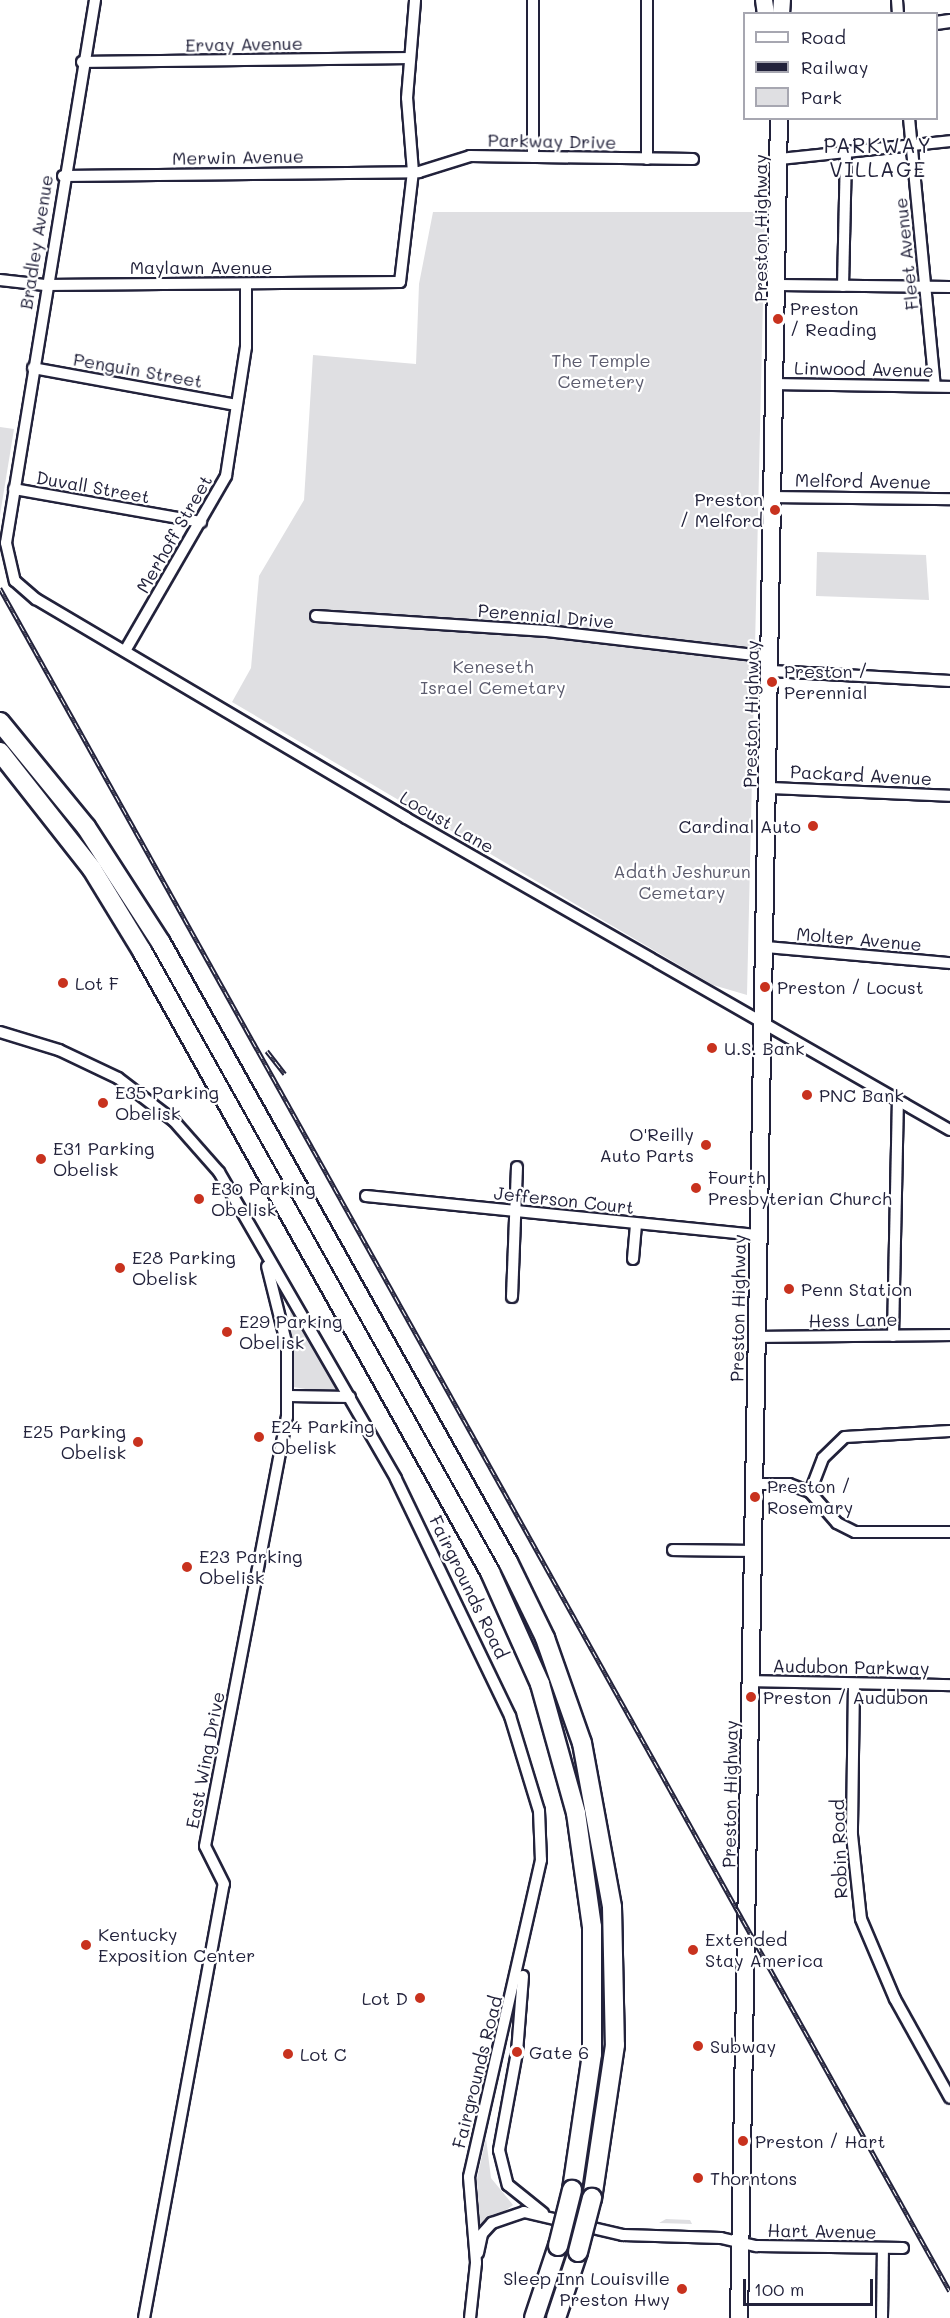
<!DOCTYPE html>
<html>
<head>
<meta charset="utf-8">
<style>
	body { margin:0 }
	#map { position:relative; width:950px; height:2318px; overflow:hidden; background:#fff; font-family:Mali,sans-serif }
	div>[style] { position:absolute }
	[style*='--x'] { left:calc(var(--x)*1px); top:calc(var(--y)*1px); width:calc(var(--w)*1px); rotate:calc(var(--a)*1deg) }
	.green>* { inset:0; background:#dfdfe2 }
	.roads { filter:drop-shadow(2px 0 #22223b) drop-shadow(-2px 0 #22223b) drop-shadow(0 2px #22223b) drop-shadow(0 -2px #22223b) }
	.minor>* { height:10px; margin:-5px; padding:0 5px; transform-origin:5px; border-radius:5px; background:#fff }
	.tertiary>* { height:12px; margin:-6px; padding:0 6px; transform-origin:6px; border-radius:6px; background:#fff }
	.primary>* { height:16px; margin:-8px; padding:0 8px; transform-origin:8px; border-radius:8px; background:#fff }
	.motorway>* { height:18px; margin:-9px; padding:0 9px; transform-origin:9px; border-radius:9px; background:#fff }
	.rail>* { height:4.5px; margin-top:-2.25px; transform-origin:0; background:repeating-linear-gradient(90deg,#fff 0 7px,#22223b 0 14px); box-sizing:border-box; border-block:2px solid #22223b }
	.bridges { filter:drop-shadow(2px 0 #22223b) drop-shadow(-2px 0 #22223b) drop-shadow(0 2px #22223b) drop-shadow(0 -2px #22223b) }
	.motorway-bridge>* { height:18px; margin:-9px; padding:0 9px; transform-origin:9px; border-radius:9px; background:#fff }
	.dots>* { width:16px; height:16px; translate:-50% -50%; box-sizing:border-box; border:3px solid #fff; border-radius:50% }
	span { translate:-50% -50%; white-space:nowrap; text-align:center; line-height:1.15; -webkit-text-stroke:4.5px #fff; paint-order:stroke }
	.street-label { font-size:18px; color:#22223b }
	.poi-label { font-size:18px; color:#22223b }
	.left { translate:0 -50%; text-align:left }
	.right { translate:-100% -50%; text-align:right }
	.park-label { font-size:18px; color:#5b5b6d }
	.quarter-label { font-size:21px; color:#22223b; letter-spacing:1.5px }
	.legend { position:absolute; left:743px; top:12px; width:195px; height:108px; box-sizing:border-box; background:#fff; border:2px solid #a7a7b1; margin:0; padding:8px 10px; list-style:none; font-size:18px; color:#22223b }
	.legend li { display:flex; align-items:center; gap:12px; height:30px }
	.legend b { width:30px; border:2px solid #a7a7b1 }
	.scale { position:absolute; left:743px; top:2279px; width:130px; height:27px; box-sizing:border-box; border:3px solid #22223b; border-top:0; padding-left:8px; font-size:18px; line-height:21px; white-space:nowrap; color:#22223b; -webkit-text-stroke:4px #fff; paint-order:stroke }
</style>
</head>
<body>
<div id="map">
	<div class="green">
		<div style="clip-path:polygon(433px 212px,765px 212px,747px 995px,713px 985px,232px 702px,251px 668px,259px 576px,304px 500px,313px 355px,416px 364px,419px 284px)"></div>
		<div style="clip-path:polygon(0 427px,14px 429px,0 515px)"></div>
		<div style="clip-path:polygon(817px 552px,926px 555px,929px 600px,816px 596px)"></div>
		<div style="clip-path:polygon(290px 1308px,337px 1391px,334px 1394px,294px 1387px)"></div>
		<div style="clip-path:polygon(486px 2138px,491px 2178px,513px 2205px,480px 2229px,477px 2179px)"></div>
		<div style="clip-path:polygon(666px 2219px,690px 2220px,692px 2224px,659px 2223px)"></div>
	</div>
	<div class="roads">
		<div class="minor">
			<div style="--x:95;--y:0;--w:550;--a:99.31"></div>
			<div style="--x:6;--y:543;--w:39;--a:77"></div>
			<div style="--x:15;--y:581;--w:28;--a:41"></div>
			<div style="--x:36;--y:599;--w:430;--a:30.6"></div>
			<div style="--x:406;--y:818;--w:627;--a:29.84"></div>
			<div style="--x:533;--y:0;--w:157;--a:90"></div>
			<div style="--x:897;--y:0;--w:14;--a:86"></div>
			<div style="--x:82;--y:62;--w:325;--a:-0.7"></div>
			<div style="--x:909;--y:118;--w:269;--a:84.5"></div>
			<div style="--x:647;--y:159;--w:159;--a:-90"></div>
			<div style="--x:780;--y:159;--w:171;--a:-6"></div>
			<div style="--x:63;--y:176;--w:356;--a:-0.6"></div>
			<div style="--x:419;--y:172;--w:53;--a:-17.4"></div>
			<div style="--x:470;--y:156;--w:223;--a:0.8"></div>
			<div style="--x:0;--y:280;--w:45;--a:6.3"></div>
			<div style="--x:45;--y:285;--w:355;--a:-0.5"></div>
			<div style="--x:400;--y:282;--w:111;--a:-83.3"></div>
			<div style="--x:413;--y:172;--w:74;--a:-94.6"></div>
			<div style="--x:407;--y:98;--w:98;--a:-85.3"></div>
			<div style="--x:779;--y:285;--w:171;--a:0.7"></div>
			<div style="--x:843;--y:286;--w:133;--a:-88.7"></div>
			<div style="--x:33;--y:368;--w:206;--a:10.3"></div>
			<div style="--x:777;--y:384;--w:173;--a:1"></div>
			<div style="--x:14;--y:489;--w:190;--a:10"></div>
			<div style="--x:775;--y:497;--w:175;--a:0.7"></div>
			<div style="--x:316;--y:616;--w:231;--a:3.7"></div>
			<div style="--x:547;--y:631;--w:226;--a:6.6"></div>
			<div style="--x:125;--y:651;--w:202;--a:-60"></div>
			<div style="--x:226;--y:476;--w:131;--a:-81.2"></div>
			<div style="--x:246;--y:347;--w:62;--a:-90"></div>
			<div style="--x:772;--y:671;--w:178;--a:3.2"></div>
			<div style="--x:770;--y:788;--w:180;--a:2.5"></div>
			<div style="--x:766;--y:947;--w:185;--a:5"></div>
			<div style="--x:0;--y:1032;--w:62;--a:17"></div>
			<div style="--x:59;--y:1050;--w:65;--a:25.4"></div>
			<div style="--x:118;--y:1078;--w:71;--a:37.5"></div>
			<div style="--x:174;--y:1121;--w:68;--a:48.6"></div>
			<div style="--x:219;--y:1172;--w:354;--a:60"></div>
			<div style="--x:396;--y:1479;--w:263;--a:64.3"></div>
			<div style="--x:510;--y:1716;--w:99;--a:73"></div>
			<div style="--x:539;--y:1811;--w:49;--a:87.7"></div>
			<div style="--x:541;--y:1860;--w:325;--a:102.8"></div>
			<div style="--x:469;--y:2177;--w:86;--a:85.3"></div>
			<div style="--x:476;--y:2263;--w:55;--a:96.2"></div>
			<div style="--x:366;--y:1196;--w:395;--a:5.7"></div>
			<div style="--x:633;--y:1259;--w:35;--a:-85"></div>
			<div style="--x:512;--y:1297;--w:130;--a:-87.8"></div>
			<div style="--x:893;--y:1336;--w:237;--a:-88.8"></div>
			<div style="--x:757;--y:1337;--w:193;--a:-0.6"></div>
			<div style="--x:289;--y:1396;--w:61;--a:0.9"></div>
			<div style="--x:755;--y:1484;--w:34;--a:0"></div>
			<div style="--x:789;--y:1484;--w:22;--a:21"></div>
			<div style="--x:810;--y:1492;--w:41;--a:48.9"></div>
			<div style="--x:837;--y:1523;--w:20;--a:27"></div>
			<div style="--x:855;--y:1532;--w:95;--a:0"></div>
			<div style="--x:810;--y:1492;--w:36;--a:-69"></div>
			<div style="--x:823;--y:1458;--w:30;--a:-44"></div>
			<div style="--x:845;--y:1437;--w:105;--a:-3.3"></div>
			<div style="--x:673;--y:1550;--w:80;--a:0.7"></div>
			<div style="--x:751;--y:1681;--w:199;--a:1.2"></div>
			<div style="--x:854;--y:1684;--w:151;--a:90.8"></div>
			<div style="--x:852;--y:1835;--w:84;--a:83.9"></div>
			<div style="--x:861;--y:1919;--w:87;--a:67"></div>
			<div style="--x:895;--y:1999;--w:113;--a:60.9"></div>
			<div style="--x:523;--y:1976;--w:76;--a:94.5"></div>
			<div style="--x:517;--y:2052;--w:100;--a:100.4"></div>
			<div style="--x:499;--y:2150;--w:36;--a:76"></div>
			<div style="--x:508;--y:2185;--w:45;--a:38.7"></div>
			<div style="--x:478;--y:2253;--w:19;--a:-78"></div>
			<div style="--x:482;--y:2234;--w:15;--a:-48"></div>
			<div style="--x:492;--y:2223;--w:34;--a:-19"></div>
			<div style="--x:524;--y:2212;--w:102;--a:13.1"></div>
			<div style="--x:623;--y:2235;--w:98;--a:1.8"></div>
			<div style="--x:721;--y:2238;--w:37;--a:13"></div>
			<div style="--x:757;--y:2246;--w:146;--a:0.8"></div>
			<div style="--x:144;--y:2318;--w:441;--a:-79.6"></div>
			<div style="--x:224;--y:1884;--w:42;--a:-116.6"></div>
			<div style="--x:205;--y:1846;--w:437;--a:-79.2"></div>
			<div style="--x:287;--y:1417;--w:71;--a:-90"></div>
			<div style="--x:287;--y:1346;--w:82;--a:-104"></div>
			<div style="--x:882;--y:2318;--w:70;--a:-89.2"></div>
		</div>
		<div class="tertiary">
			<div style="--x:936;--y:23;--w:14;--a:-8"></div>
		</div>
		<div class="primary">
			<div style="--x:764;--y:0;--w:14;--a:82"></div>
			<div style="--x:781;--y:14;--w:14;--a:-86"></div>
			<div style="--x:739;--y:2318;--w:2200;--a:-88.96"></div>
		</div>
		<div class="motorway">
			<div style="--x:0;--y:722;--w:136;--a:50.7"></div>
			<div style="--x:86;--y:827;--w:138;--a:57.1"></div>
			<div style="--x:161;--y:943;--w:710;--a:60.73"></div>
			<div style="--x:508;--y:1562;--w:85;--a:64"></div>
			<div style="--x:545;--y:1638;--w:111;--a:70.6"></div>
			<div style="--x:582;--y:1743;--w:167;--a:79.6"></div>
			<div style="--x:612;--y:1907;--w:138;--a:88.8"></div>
			<div style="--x:615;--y:2045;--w:155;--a:98.5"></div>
			<div style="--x:0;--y:752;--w:149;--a:51.8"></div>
			<div style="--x:92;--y:869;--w:96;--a:58.6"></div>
			<div style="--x:142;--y:951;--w:712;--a:60.73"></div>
			<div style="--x:490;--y:1572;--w:123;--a:65.9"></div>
			<div style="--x:540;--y:1684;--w:134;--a:74.4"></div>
			<div style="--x:576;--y:1813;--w:115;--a:82"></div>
			<div style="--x:592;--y:1927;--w:127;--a:90"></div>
			<div style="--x:592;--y:2054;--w:137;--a:98.4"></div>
			<div style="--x:534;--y:2318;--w:76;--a:-71.6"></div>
			<div style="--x:556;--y:2318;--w:70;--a:-71.6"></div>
		</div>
	</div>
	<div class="rail">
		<div style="--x:0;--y:588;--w:1950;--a:60.85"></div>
		<div style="--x:267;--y:1051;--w:29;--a:52"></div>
	</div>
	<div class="bridges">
		<div class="motorway-bridge">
			<div style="--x:558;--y:2246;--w:58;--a:-76"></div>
			<div style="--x:578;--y:2252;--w:56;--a:-75.5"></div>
		</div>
	</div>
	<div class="dots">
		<div style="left:778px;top:319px;background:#c8321e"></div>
		<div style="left:775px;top:510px;background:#c8321e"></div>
		<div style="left:772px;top:682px;background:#c8321e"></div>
		<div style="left:813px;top:826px;background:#c8321e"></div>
		<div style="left:63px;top:983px;background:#c8321e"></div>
		<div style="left:765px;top:987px;background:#c8321e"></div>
		<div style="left:712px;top:1048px;background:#c8321e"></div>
		<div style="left:807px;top:1095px;background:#c8321e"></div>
		<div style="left:103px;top:1103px;background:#c8321e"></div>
		<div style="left:706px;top:1145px;background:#c8321e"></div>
		<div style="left:41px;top:1159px;background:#c8321e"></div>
		<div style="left:696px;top:1188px;background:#c8321e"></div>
		<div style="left:199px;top:1199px;background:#c8321e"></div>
		<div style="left:120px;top:1268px;background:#c8321e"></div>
		<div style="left:789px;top:1289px;background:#c8321e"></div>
		<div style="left:227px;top:1332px;background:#c8321e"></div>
		<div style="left:259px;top:1437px;background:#c8321e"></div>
		<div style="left:138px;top:1442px;background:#c8321e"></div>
		<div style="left:755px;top:1497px;background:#c8321e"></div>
		<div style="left:187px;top:1567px;background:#c8321e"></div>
		<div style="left:751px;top:1697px;background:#c8321e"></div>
		<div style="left:86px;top:1945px;background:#c8321e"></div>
		<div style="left:693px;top:1950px;background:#c8321e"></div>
		<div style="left:420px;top:1998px;background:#c8321e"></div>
		<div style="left:698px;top:2046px;background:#c8321e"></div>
		<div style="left:517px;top:2052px;background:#c8321e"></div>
		<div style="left:288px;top:2054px;background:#c8321e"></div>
		<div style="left:743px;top:2141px;background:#c8321e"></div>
		<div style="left:698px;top:2178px;background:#c8321e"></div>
		<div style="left:682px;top:2289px;background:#c8321e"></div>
	</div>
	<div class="street-label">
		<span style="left:244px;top:44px;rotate:-1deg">Ervay Avenue</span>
		<span style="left:552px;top:141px;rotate:1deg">Parkway Drive</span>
		<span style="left:238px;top:157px;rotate:-1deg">Merwin Avenue</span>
		<span style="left:760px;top:228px;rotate:-90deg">Preston Highway</span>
		<span style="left:36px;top:242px;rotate:-81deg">Bradley Avenue</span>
		<span style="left:906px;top:254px;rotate:-96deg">Fleet Avenue</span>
		<span style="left:201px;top:267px">Maylawn Avenue</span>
		<span style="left:864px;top:369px;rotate:1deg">Linwood Avenue</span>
		<span style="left:138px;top:370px;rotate:10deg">Penguin Street</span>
		<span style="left:863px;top:481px;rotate:1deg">Melford Avenue</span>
		<span style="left:93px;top:487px;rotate:10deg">Duvall Street</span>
		<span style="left:174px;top:534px;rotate:-60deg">Merhoff Street</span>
		<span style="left:546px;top:616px;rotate:5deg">Perennial Drive</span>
		<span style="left:751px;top:714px;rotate:-89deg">Preston Highway</span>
		<span style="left:861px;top:775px;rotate:3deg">Packard Avenue</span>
		<span style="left:447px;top:822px;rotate:30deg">Locust Lane</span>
		<span style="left:859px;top:939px;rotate:5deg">Molter Avenue</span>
		<span style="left:564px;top:1200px;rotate:6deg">Jefferson Court</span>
		<span style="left:738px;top:1308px;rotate:-89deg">Preston Highway</span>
		<span style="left:853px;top:1320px;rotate:-1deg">Hess Lane</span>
		<span style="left:469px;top:1587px;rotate:64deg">Fairgrounds Road</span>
		<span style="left:851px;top:1667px;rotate:1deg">Audubon Parkway</span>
		<span style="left:205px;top:1760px;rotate:-79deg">East Wing Drive</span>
		<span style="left:730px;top:1794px;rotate:-89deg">Preston Highway</span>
		<span style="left:839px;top:1849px;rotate:-92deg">Robin Road</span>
		<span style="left:477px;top:2072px;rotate:-76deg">Fairgrounds Road</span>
		<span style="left:822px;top:2231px;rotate:1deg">Hart Avenue</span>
	</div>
	<div class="poi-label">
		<span class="left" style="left:790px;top:319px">Preston<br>/ Reading</span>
		<span class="right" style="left:763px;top:510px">Preston<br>/ Melford</span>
		<span class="left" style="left:784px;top:682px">Preston /<br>Perennial</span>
		<span class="right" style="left:801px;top:826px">Cardinal Auto</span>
		<span class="left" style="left:75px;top:983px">Lot F</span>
		<span class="left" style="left:777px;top:987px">Preston / Locust</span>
		<span class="left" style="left:724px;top:1048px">U.S. Bank</span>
		<span class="left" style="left:115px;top:1103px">E35 Parking<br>Obelisk</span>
		<span class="left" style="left:819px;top:1095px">PNC Bank</span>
		<span class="right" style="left:694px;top:1145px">O'Reilly<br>Auto Parts</span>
		<span class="left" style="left:53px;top:1159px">E31 Parking<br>Obelisk</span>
		<span class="left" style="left:708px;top:1188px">Fourth<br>Presbyterian Church</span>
		<span class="left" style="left:211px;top:1199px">E30 Parking<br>Obelisk</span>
		<span class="left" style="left:132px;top:1268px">E28 Parking<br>Obelisk</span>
		<span class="left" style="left:801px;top:1289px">Penn Station</span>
		<span class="left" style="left:239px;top:1332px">E29 Parking<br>Obelisk</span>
		<span class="left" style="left:271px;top:1437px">E24 Parking<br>Obelisk</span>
		<span class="right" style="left:126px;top:1442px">E25 Parking<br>Obelisk</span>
		<span class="left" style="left:767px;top:1497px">Preston /<br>Rosemary</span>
		<span class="left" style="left:199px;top:1567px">E23 Parking<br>Obelisk</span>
		<span class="left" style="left:763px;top:1697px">Preston / Audubon</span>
		<span class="left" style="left:98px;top:1945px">Kentucky<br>Exposition Center</span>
		<span class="left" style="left:705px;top:1950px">Extended<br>Stay America</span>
		<span class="right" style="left:408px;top:1998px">Lot D</span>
		<span class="left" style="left:710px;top:2046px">Subway</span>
		<span class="left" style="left:529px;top:2052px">Gate 6</span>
		<span class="left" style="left:300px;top:2054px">Lot C</span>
		<span class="left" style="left:755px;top:2141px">Preston / Hart</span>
		<span class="left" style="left:710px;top:2178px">Thorntons</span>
		<span class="right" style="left:670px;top:2289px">Sleep Inn Louisville<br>Preston Hwy</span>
	</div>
	<div class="park-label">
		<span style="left:601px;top:371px">The Temple<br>Cemetery</span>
		<span style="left:493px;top:677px">Keneseth<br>Israel Cemetary</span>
		<span style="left:682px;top:882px">Adath Jeshurun<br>Cemetary</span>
	</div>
	<div class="quarter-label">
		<span style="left:878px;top:157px">PARKWAY<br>VILLAGE</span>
	</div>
	<ul class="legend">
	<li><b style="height:8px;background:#fff"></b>Road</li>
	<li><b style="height:8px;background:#22223b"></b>Railway</li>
	<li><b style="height:16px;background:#dfdfe2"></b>Park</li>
	</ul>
	<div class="scale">100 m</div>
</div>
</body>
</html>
